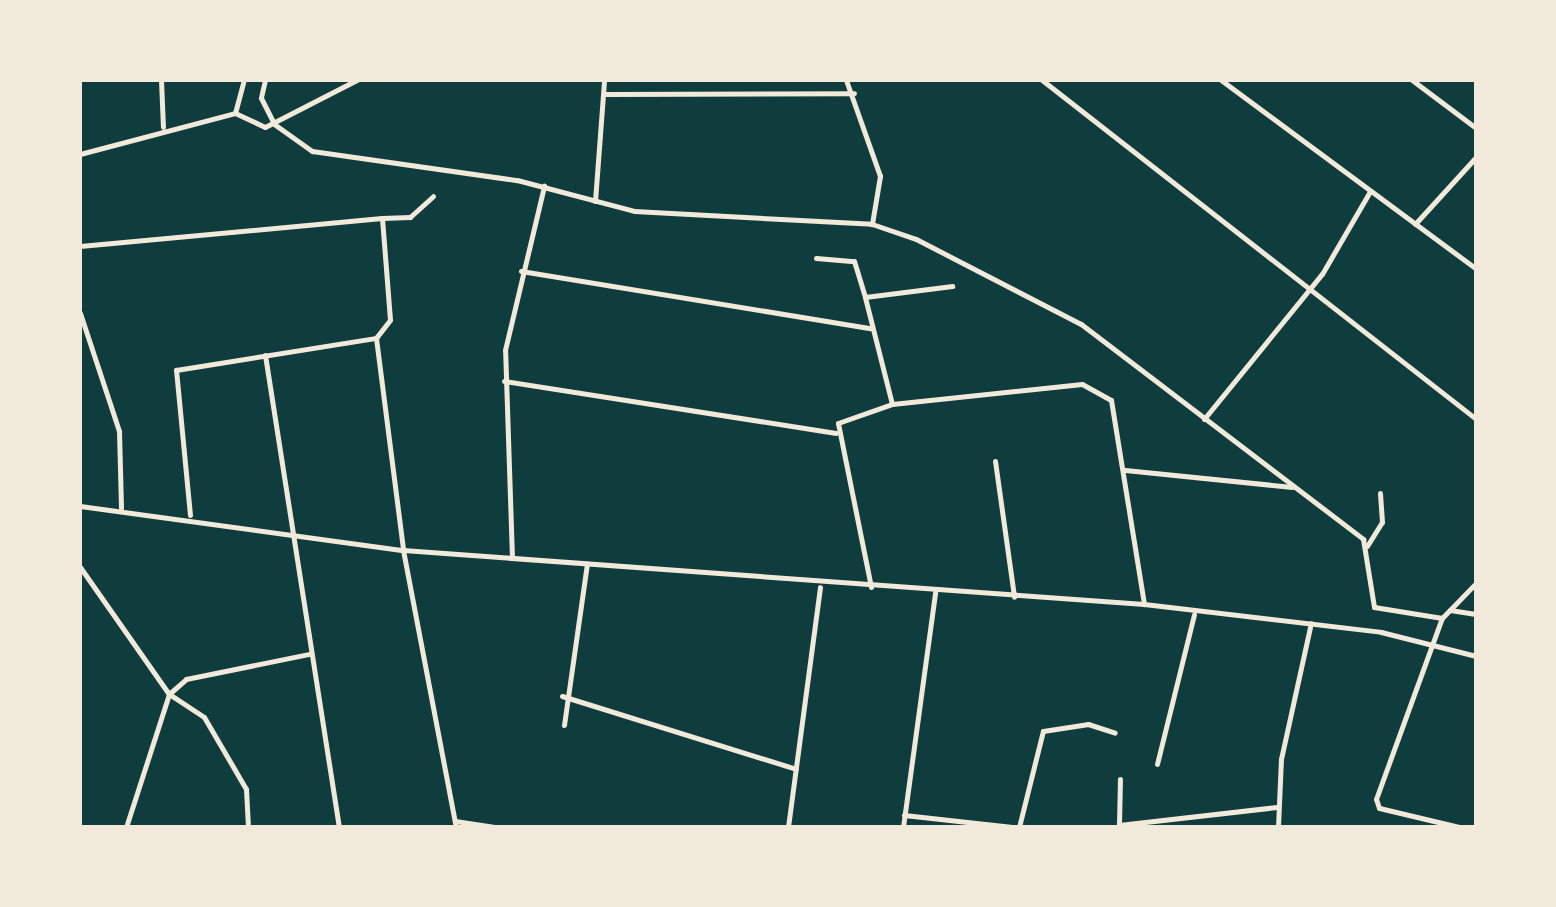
<!DOCTYPE html>
<html>
<head>
<meta charset="utf-8">
<style>
	body { margin:0 }
	#map { position:relative; width:1556px; height:907px; overflow:hidden; background:#0f3d3e; font-family:"Work Sans",sans-serif }
	div>[style] { position:absolute }
	[style*='--x'] { left:calc(var(--x)*1px); top:calc(var(--y)*1px); width:calc(var(--w)*1px); rotate:calc(var(--a)*1deg) }
	.minor>* { height:5px; margin:-2.5px; padding:0 2.5px; transform-origin:2.5px; border-radius:2.5px; background:#f1e9da }
	span { translate:-50% -50%; white-space:nowrap; text-align:center; line-height:1.15; -webkit-text-stroke:8px #f1e9da; paint-order:stroke }
	.frame { position:absolute; inset:0; border:82px solid #f1e9da; pointer-events:none }
</style>
</head>
<body>
<div id="map">
	<div class="minor">
		<div style="--x:161;--y:80;--w:47;--a:87.6"></div>
		<div style="--x:265;--y:80;--w:18;--a:103"></div>
		<div style="--x:261;--y:98;--w:29;--a:63"></div>
		<div style="--x:274;--y:124;--w:47;--a:35.4"></div>
		<div style="--x:312;--y:151;--w:207;--a:8.1"></div>
		<div style="--x:517;--y:180;--w:121;--a:14.8"></div>
		<div style="--x:634;--y:211;--w:238;--a:3.1"></div>
		<div style="--x:872;--y:224;--w:46;--a:18.8"></div>
		<div style="--x:916;--y:239;--w:186;--a:27.3"></div>
		<div style="--x:1081;--y:324;--w:355;--a:37.3"></div>
		<div style="--x:1363;--y:539;--w:69;--a:80.8"></div>
		<div style="--x:1374;--y:607;--w:69;--a:9.2"></div>
		<div style="--x:846;--y:80;--w:102;--a:70.5"></div>
		<div style="--x:880;--y:176;--w:49;--a:99.5"></div>
		<div style="--x:1042;--y:80;--w:551;--a:37.99"></div>
		<div style="--x:1221;--y:80;--w:317;--a:36.5"></div>
		<div style="--x:1412;--y:80;--w:80;--a:36.9"></div>
		<div style="--x:606;--y:94;--w:248;--a:-0.2"></div>
		<div style="--x:235;--y:113;--w:34;--a:-75"></div>
		<div style="--x:80;--y:154;--w:160;--a:-14.8"></div>
		<div style="--x:235;--y:113;--w:33;--a:25"></div>
		<div style="--x:265;--y:127;--w:103;--a:-27.1"></div>
		<div style="--x:595;--y:201;--w:121;--a:-85.7"></div>
		<div style="--x:382;--y:218;--w:28;--a:-2"></div>
		<div style="--x:410;--y:217;--w:31;--a:-42"></div>
		<div style="--x:1415;--y:224;--w:91;--a:-47.7"></div>
		<div style="--x:80;--y:246;--w:303;--a:-5.3"></div>
		<div style="--x:382;--y:218;--w:102;--a:85.5"></div>
		<div style="--x:390;--y:320;--w:23;--a:128"></div>
		<div style="--x:376;--y:338;--w:214;--a:82.7"></div>
		<div style="--x:403;--y:550;--w:282;--a:79.2"></div>
		<div style="--x:816;--y:258;--w:38;--a:5"></div>
		<div style="--x:854;--y:261;--w:38;--a:73"></div>
		<div style="--x:521;--y:271;--w:354;--a:9.3"></div>
		<div style="--x:80;--y:313;--w:124;--a:71.7"></div>
		<div style="--x:119;--y:431;--w:77;--a:88.5"></div>
		<div style="--x:265;--y:355;--w:478;--a:81.1"></div>
		<div style="--x:504;--y:381;--w:336;--a:8.9"></div>
		<div style="--x:892;--y:404;--w:110;--a:-104.2"></div>
		<div style="--x:865;--y:297;--w:88;--a:-7.2"></div>
		<div style="--x:1204;--y:419;--w:187;--a:-50.9"></div>
		<div style="--x:1322;--y:274;--w:94;--a:-59.9"></div>
		<div style="--x:995;--y:461;--w:137;--a:82"></div>
		<div style="--x:1125;--y:470;--w:168;--a:5.8"></div>
		<div style="--x:80;--y:506;--w:326;--a:7.8"></div>
		<div style="--x:403;--y:550;--w:743;--a:4.17"></div>
		<div style="--x:1144;--y:604;--w:239;--a:6.7"></div>
		<div style="--x:1381;--y:632;--w:98;--a:14.2"></div>
		<div style="--x:190;--y:515;--w:146;--a:-95.5"></div>
		<div style="--x:176;--y:370;--w:203;--a:-9.1"></div>
		<div style="--x:1367;--y:546;--w:28;--a:-58"></div>
		<div style="--x:1382;--y:522;--w:29;--a:-94"></div>
		<div style="--x:512;--y:558;--w:208;--a:-91.9"></div>
		<div style="--x:505;--y:350;--w:169;--a:-76.6"></div>
		<div style="--x:80;--y:567;--w:155;--a:55"></div>
		<div style="--x:169;--y:694;--w:140;--a:107.9"></div>
		<div style="--x:871;--y:587;--w:167;--a:-101.4"></div>
		<div style="--x:838;--y:423;--w:57;--a:-19.4"></div>
		<div style="--x:892;--y:404;--w:191;--a:-6"></div>
		<div style="--x:1082;--y:384;--w:33;--a:29"></div>
		<div style="--x:1111;--y:400;--w:207;--a:80.8"></div>
		<div style="--x:1450;--y:610;--w:26;--a:9"></div>
		<div style="--x:562;--y:696;--w:245;--a:17.3"></div>
		<div style="--x:564;--y:725;--w:163;--a:-81.9"></div>
		<div style="--x:1157;--y:764;--w:154;--a:-76.1"></div>
		<div style="--x:904;--y:815;--w:109;--a:6.3"></div>
		<div style="--x:455;--y:821;--w:40;--a:8.5"></div>
		<div style="--x:1119;--y:825;--w:159;--a:-6.5"></div>
		<div style="--x:1119;--y:825;--w:46;--a:-88.8"></div>
		<div style="--x:248;--y:827;--w:38;--a:-93"></div>
		<div style="--x:246;--y:789;--w:83;--a:-120.3"></div>
		<div style="--x:204;--y:717;--w:42;--a:-146.7"></div>
		<div style="--x:169;--y:694;--w:23;--a:-41"></div>
		<div style="--x:186;--y:679;--w:126;--a:-11.5"></div>
		<div style="--x:788;--y:827;--w:242;--a:-82.4"></div>
		<div style="--x:903;--y:827;--w:237;--a:-82.2"></div>
		<div style="--x:1019;--y:827;--w:99;--a:-76"></div>
		<div style="--x:1043;--y:731;--w:46;--a:-8.8"></div>
		<div style="--x:1088;--y:724;--w:28;--a:18"></div>
		<div style="--x:1278;--y:827;--w:68;--a:-87.5"></div>
		<div style="--x:1281;--y:759;--w:139;--a:-77.6"></div>
		<div style="--x:1459;--y:827;--w:82;--a:-166.6"></div>
		<div style="--x:1379;--y:808;--w:9;--a:-108"></div>
		<div style="--x:1376;--y:799;--w:193;--a:-70"></div>
		<div style="--x:1442;--y:618;--w:49;--a:-45.8"></div>
	</div>
	<div class="frame"></div>
</div>
</body>
</html>
